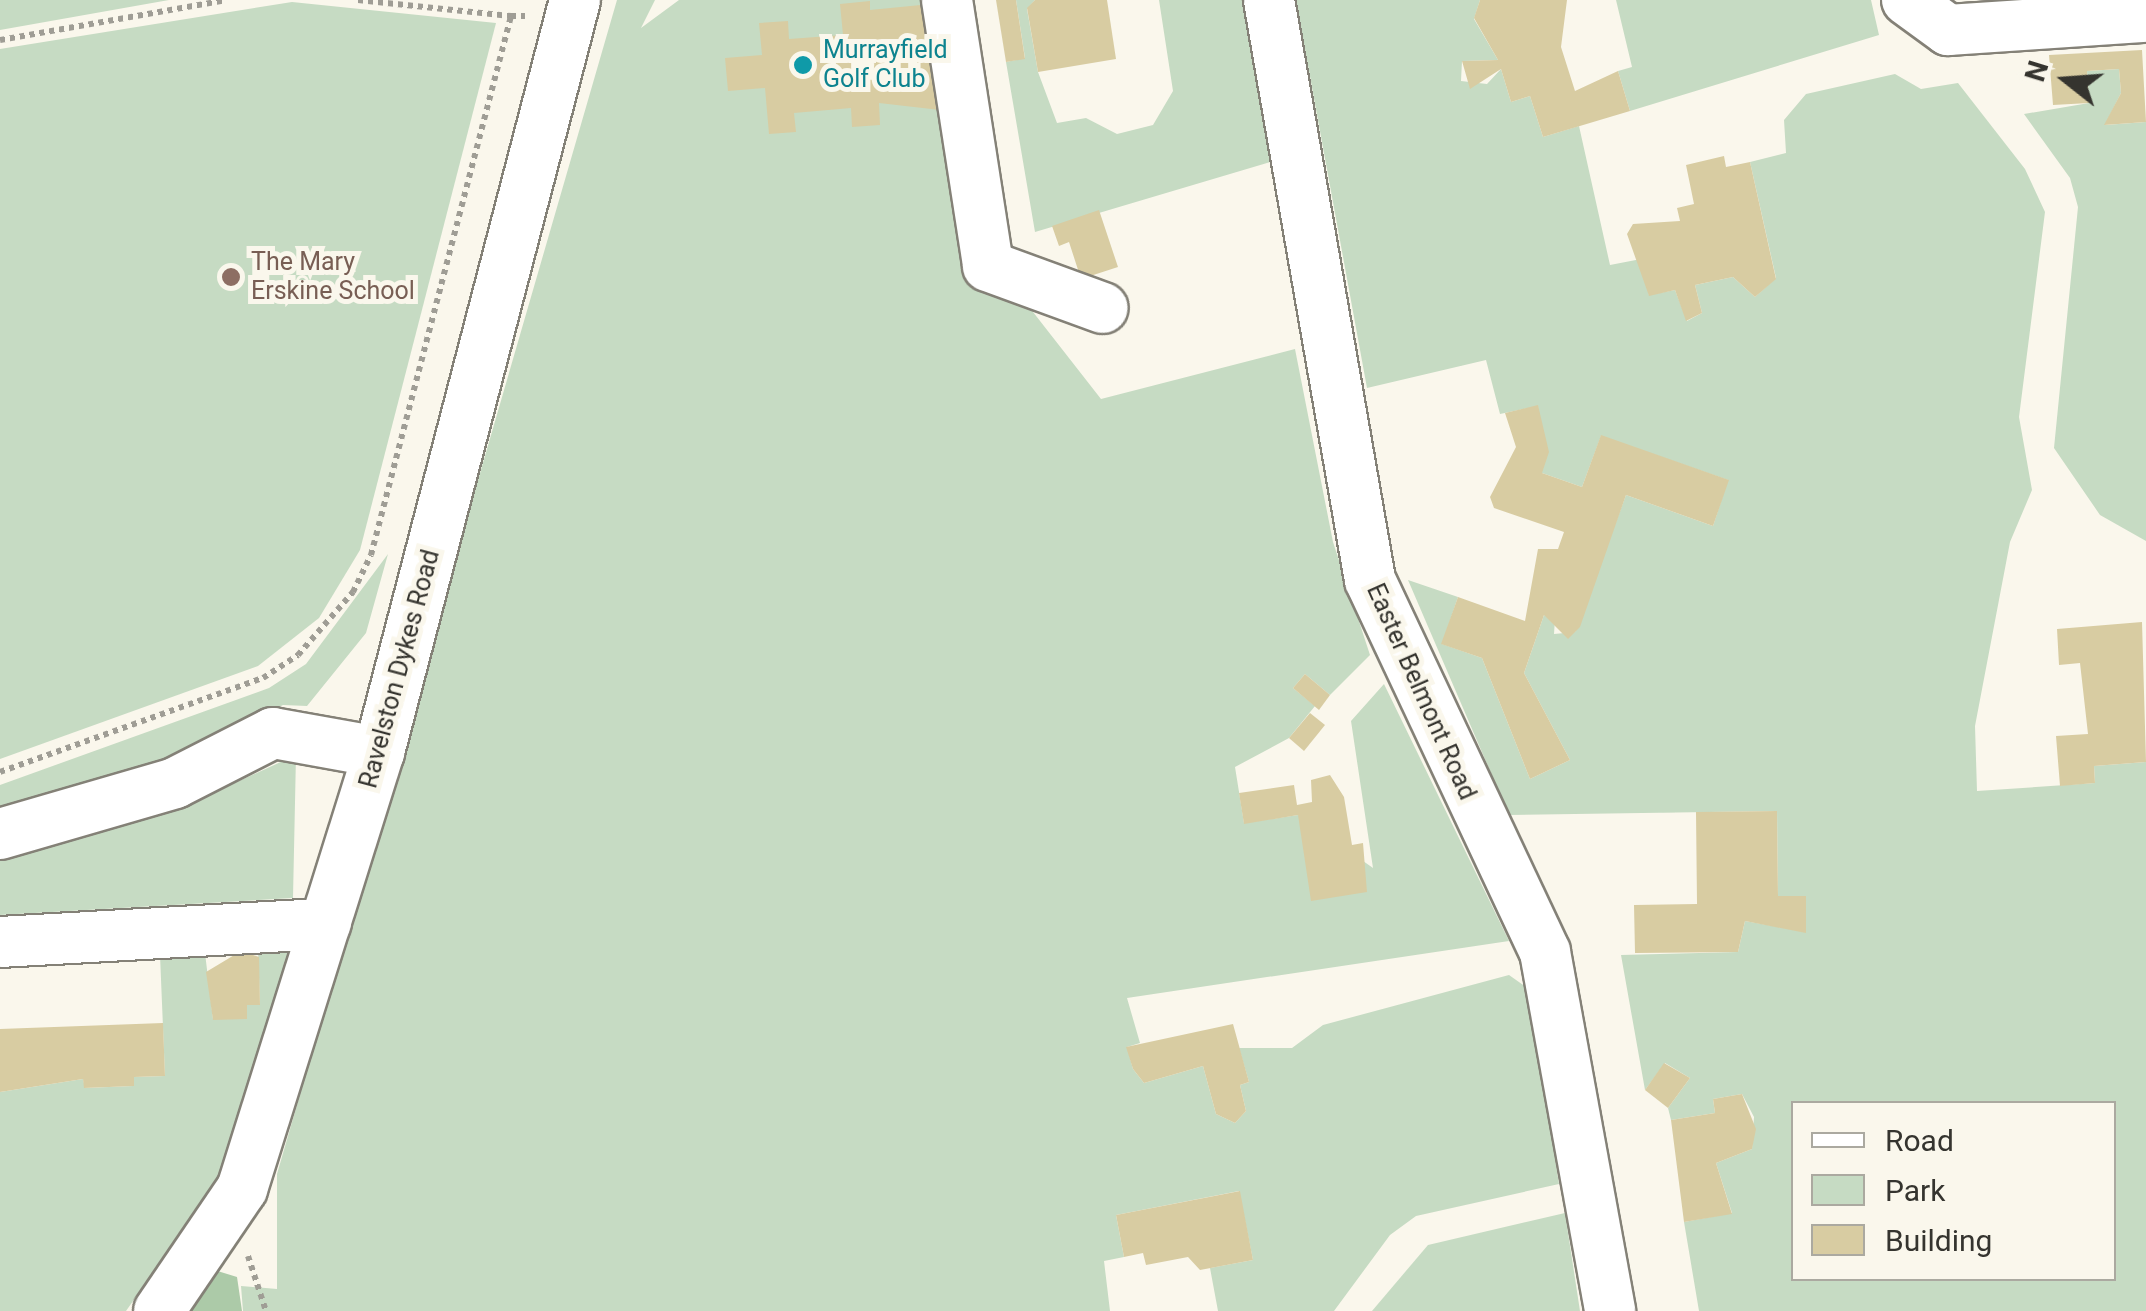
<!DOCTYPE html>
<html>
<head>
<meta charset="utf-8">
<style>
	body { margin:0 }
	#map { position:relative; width:2146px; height:1311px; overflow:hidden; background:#faf7ec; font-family:Roboto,sans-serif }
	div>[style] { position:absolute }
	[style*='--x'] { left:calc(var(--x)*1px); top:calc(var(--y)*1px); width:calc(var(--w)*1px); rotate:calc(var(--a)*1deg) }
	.green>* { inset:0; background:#c6dbc3 }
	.forest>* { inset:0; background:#accaa8 }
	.building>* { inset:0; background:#d8cca2 }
	.path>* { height:6px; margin-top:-3px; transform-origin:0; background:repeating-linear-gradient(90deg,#9f9d95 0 5px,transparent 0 10px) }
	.roads { filter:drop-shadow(2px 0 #848177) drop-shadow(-2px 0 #848177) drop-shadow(0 2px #848177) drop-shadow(0 -2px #848177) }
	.minor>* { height:50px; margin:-25px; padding:0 25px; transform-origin:25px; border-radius:25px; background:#fff }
	.dots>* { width:28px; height:28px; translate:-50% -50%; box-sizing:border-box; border:5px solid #faf7ec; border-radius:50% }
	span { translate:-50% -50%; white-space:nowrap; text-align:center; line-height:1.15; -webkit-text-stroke:10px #faf7ec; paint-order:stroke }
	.culture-label { font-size:25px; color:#0d838f }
	.left { translate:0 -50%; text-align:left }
	.education-label { font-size:25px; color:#785e54 }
	.street-label { font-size:25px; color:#35342f }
	.legend { position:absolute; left:1791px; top:1101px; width:325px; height:180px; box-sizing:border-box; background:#faf7ec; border:2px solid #aba9a0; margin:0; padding:12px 18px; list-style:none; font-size:30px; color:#35342f }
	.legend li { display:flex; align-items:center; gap:20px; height:50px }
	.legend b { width:50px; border:2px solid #aba9a0 }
	.north { position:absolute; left:2016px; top:30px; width:100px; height:100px; -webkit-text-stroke:8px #faf7ec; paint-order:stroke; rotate:287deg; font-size:28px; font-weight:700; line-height:40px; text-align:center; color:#35342f }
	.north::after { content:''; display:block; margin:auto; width:35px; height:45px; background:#35342f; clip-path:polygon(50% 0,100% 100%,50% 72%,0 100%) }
</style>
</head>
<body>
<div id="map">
	<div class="green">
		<div style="clip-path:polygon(0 0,169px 0,0 30px)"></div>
		<div style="clip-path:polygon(617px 0,655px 0,641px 28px,679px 0,966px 0,994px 196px,1033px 312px,1101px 399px,1295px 349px,1333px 542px,1370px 655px,1330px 695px,1305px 674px,1293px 688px,1315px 706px,1289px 738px,1235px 767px,1244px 823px,1298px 815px,1373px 868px,1351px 721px,1384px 684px,1509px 941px,1127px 998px,1140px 1043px,1127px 1047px,1133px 1069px,1144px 1083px,1203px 1066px,1216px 1114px,1235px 1123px,1246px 1111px,1240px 1085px,1249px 1082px,1239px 1048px,1292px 1048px,1323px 1025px,1509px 975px,1529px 989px,1559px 1184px,1416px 1216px,1390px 1235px,1334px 1311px,1218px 1311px,1210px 1268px,1253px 1260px,1239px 1191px,1116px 1215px,1124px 1257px,1104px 1261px,1110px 1311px,243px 1311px,241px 1286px,277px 1289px,277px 1174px)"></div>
		<div style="clip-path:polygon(1016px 0,1035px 0,1027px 9px,1038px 72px,1057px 123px,1086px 118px,1117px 134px,1153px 125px,1173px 91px,1159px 0,1260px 0,1277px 160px,1035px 232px,1006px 62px,1025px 58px)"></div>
		<div style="clip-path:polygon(evenodd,1296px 0,1480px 0,1474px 19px,1498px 60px,1462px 61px,1461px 81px,1487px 84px,1501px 69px,1511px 102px,1530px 96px,1543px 137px,1579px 126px,1610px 265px,1641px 259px,1649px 295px,1675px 290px,1687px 321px,1702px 313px,1695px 285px,1733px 277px,1755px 297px,1776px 278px,1750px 162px,1786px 153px,1784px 120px,1806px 94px,1895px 74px,1921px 89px,1958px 83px,2025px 169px,2045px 212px,2019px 417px,2032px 490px,2010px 542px,1975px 726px,1977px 791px,2095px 783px,2094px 766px,2146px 762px,2146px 1311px,1699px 1311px,1684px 1222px,1732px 1213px,1716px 1163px,1752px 1149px,1754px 1117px,1742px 1094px,1713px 1099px,1715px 1113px,1671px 1120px,1668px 1108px,1690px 1078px,1665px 1063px,1645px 1090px,1621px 955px,1738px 952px,1745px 921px,1806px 932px,1806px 896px,1778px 896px,1777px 811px,1509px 815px,1408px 580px,1458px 597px,1442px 644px,1482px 658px,1530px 779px,1570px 760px,1524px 673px,1544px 615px,1555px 619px,1554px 634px,1575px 632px,1626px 495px,1713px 526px,1728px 480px,1601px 436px,1582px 487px,1542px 473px,1538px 406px,1500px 414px,1486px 360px,1367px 388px,1296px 0,1794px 1104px,2114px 1104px,2114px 1278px,1794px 1278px,1794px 1104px)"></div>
		<div style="clip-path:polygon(1616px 0,1871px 0,1879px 35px,1630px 111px,1618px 71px,1632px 67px)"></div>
		<div style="clip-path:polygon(292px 2px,496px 23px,360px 550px,319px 618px,258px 666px,0 759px,0 49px)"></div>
		<div style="clip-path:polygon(2119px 69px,2121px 93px,2105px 125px,2146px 122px,2146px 541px,2100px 515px,2054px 448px,2078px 207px,2070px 178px,2024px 114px,2089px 103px,2087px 71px)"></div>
		<div style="clip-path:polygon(388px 554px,366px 633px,307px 706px,283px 705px,148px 772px,0 813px,0 785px,269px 688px,306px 664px)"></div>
		<div style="clip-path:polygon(296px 755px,293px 898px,0 915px,0 859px,184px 806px)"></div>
		<div style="clip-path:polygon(293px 948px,219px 1179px,126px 1311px,0 1311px,0 1092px,83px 1079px,85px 1088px,133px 1086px,134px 1077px,165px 1076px,160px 955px,205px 953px,213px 1019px,246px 1019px,247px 1005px,260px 1005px,258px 950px)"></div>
		<div style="clip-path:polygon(1565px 1213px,1580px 1311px,1372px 1311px,1428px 1245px)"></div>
	</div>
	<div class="forest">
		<div style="clip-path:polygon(211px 1269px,237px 1277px,242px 1311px,176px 1311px)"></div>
	</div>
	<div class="building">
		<div style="clip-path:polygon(996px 0,1016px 0,1025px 59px,1006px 62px)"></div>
		<div style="clip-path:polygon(1035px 0,1107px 0,1116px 59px,1038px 72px,1027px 8px)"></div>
		<div style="clip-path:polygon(1480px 0,1567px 0,1561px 47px,1575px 91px,1618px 71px,1630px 111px,1543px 137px,1530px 96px,1511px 102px,1501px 69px,1470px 89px,1462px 61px,1498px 60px,1474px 18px)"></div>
		<div style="clip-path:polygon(870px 1px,870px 10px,931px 4px,935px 38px,927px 39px,940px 110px,879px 103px,880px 125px,852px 127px,851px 108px,794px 113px,796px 132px,769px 134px,765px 88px,728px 91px,725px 58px,762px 55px,759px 23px,788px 21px,789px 39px,843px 35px,840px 4px)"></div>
		<div style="clip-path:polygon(2142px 50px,2146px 122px,2104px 125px,2121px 93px,2119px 69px,2087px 71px,2089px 103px,2053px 105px,2049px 55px)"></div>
		<div style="clip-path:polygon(1724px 156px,1726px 167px,1750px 162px,1776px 279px,1755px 297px,1733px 277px,1695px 285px,1702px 313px,1686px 321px,1675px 290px,1649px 296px,1627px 234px,1633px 224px,1680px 221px,1677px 208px,1694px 204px,1686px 165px)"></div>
		<div style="clip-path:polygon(1099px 210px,1118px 267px,1081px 279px,1069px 242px,1059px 246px,1052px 226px)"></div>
		<div style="clip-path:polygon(1538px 405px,1549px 452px,1542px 473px,1582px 487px,1601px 435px,1729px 480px,1713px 526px,1626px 495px,1580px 627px,1568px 639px,1544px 615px,1524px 673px,1570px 760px,1530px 779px,1482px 658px,1441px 644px,1458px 597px,1525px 621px,1538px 549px,1558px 549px,1564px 532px,1494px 508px,1490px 497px,1516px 447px,1505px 413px)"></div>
		<div style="clip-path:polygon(2142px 622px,2146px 762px,2094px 766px,2095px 783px,2060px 786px,2056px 736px,2088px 734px,2080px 663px,2059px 665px,2057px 629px)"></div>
		<div style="clip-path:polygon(1305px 674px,1330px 695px,1319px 710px,1293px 688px)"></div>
		<div style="clip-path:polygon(1310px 713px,1325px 725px,1304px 751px,1289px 738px)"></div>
		<div style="clip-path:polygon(1330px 775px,1344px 797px,1352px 845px,1363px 843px,1367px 892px,1311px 901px,1298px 815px,1244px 824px,1239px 793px,1294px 785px,1297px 805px,1312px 802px,1311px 780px)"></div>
		<div style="clip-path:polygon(1777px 811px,1778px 896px,1806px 896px,1806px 933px,1745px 921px,1738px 952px,1635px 953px,1634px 905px,1697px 904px,1696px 812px)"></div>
		<div style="clip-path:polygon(241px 951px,259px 957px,260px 1005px,247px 1005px,247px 1019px,213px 1020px,206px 972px)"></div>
		<div style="clip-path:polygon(163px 1023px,165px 1076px,134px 1077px,134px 1086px,84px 1088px,83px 1079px,0 1092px,0 1029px)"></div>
		<div style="clip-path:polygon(1233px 1024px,1249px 1082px,1240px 1085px,1246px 1111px,1235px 1123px,1216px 1114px,1203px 1066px,1144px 1083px,1133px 1069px,1126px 1047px)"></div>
		<div style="clip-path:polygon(1664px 1063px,1690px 1078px,1668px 1108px,1645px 1090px)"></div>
		<div style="clip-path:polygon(1742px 1094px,1756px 1129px,1752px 1149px,1716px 1163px,1732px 1214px,1684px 1222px,1671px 1120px,1715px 1113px,1713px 1099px)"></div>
		<div style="clip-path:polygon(1240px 1191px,1253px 1260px,1200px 1270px,1188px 1257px,1146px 1265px,1143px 1253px,1124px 1257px,1116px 1215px)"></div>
	</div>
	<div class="path">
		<div style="--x:358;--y:0;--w:154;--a:6"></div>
		<div style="--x:0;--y:40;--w:230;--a:-10"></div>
		<div style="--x:0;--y:772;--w:279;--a:-19.7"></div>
		<div style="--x:263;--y:678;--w:42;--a:-33.3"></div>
		<div style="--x:298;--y:655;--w:84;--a:-48.9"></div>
		<div style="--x:353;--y:592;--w:41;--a:-64.1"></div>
		<div style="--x:371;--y:555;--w:557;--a:-75.44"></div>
		<div style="--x:511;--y:16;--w:14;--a:0"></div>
		<div style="--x:248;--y:1256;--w:58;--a:71.9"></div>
	</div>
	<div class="roads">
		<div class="minor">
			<div style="--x:947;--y:0;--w:269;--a:81.2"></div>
			<div style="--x:988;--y:266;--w:122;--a:20.1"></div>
			<div style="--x:1269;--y:0;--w:589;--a:80.12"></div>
			<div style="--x:1370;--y:580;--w:411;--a:64.8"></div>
			<div style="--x:1545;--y:952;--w:365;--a:79.7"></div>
			<div style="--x:1907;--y:0;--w:51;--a:36.2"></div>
			<div style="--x:1948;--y:30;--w:198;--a:-3.8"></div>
			<div style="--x:0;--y:834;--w:182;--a:-16.2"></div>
			<div style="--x:175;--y:783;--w:110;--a:-27"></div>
			<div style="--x:273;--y:733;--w:108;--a:10.2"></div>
			<div style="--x:0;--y:942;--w:326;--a:-3.2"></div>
			<div style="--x:159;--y:1311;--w:148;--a:-55.8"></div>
			<div style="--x:242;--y:1189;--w:458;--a:-72.6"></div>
			<div style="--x:379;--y:752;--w:777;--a:-75.39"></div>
		</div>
	</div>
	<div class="dots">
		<div style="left:803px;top:65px;background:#0f9aa8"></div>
		<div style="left:231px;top:277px;background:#8d6e63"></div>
	</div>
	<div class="culture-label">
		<span class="left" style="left:823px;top:65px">Murrayfield<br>Golf Club</span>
	</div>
	<div class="education-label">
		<span class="left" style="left:251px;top:277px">The Mary<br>Erskine School</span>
	</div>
	<div class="street-label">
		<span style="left:400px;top:669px;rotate:-75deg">Ravelston Dykes Road</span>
		<span style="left:1421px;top:692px;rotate:66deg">Easter Belmont Road</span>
	</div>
	<ul class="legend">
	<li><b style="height:12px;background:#fff"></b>Road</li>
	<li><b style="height:28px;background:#c6dbc3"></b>Park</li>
	<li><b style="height:28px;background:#d8cca2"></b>Building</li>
	</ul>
	<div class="north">N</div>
</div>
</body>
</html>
